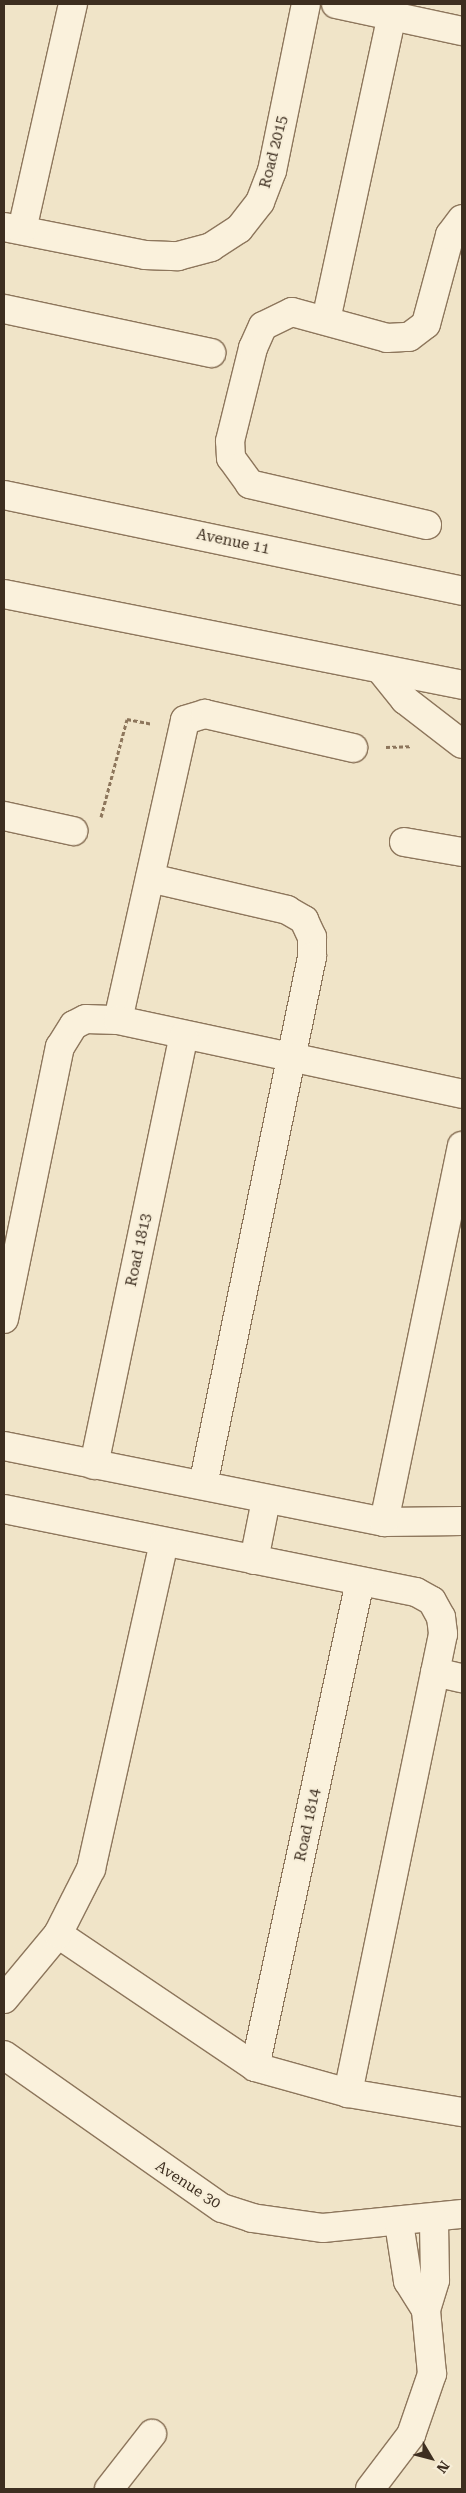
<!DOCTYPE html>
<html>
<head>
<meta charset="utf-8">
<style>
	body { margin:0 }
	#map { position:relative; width:466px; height:2493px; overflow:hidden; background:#f0e4c8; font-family:"Roboto Serif",serif }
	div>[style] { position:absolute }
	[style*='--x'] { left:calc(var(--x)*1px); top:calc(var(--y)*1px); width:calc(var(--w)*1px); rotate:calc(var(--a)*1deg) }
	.path>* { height:3px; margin-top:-1.5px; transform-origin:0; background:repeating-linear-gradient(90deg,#8d765c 0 4px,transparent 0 6.5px) }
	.roads { filter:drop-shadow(1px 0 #8d765c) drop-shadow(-1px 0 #8d765c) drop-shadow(0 1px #8d765c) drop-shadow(0 -1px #8d765c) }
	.minor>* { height:28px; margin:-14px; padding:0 14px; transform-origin:14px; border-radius:14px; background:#faf1dc }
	span { translate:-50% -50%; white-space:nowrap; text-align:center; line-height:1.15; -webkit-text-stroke:4px #f7eed8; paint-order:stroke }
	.street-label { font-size:15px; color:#3d2e20 }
	.frame { position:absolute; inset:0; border:5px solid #3d2e20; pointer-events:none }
	.north { position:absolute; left:406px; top:2433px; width:50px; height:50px; -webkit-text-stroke:4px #f7eed8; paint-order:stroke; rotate:127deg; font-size:14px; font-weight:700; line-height:20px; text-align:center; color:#3d2e20 }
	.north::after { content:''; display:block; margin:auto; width:18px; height:22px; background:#3d2e20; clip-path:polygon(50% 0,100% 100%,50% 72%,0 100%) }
</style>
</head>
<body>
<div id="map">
	<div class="path">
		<div style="--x:386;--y:747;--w:24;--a:-2"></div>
		<div style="--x:101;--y:817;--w:101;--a:-75.1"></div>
		<div style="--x:127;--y:719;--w:25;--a:11"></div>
	</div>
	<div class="roads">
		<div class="minor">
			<div style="--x:336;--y:4;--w:129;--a:12.1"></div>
			<div style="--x:4;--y:227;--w:144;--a:11.2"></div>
			<div style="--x:145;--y:255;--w:33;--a:2"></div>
			<div style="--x:178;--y:256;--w:34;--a:-15"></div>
			<div style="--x:211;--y:247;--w:33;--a:-33"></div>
			<div style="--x:239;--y:229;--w:34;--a:-52"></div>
			<div style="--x:260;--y:202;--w:33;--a:-69"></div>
			<div style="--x:272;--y:171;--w:170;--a:-78.5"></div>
			<div style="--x:22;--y:230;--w:232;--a:-77.3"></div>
			<div style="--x:4;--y:309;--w:212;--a:12"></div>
			<div style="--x:326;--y:320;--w:312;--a:-77.8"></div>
			<div style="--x:4;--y:495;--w:468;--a:11.8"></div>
			<div style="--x:427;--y:525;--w:182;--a:-167"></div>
			<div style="--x:250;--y:484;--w:32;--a:-126"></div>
			<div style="--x:231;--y:458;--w:17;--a:-93"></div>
			<div style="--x:230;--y:441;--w:96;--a:-76.1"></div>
			<div style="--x:253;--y:348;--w:24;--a:-66"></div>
			<div style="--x:263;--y:326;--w:32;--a:-26"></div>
			<div style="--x:292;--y:312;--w:98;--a:15.3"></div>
			<div style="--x:387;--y:338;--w:22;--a:-3"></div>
			<div style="--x:409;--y:337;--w:21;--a:-37"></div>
			<div style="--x:426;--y:324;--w:92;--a:-74.9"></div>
			<div style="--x:450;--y:235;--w:20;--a:-53"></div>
			<div style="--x:4;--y:594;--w:467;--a:11.2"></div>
			<div style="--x:380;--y:669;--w:40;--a:51"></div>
			<div style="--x:405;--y:700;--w:72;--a:37.7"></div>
			<div style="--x:4;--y:816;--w:71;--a:12.3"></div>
			<div style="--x:404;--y:842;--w:59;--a:9.8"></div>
			<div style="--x:150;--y:878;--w:141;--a:13.1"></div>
			<div style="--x:287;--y:910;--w:20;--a:30"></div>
			<div style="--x:304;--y:920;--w:19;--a:65"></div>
			<div style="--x:312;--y:937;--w:20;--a:90"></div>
			<div style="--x:312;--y:957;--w:539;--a:101.66"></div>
			<div style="--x:118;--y:1020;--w:307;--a:-77.4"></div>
			<div style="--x:185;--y:720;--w:21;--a:-17"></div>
			<div style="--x:205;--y:714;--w:152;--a:12.9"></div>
			<div style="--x:4;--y:1319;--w:278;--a:-78.4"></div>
			<div style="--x:60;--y:1047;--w:26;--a:-58"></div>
			<div style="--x:74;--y:1025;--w:13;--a:-27"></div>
			<div style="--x:86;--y:1019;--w:32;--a:2"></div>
			<div style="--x:118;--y:1020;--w:352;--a:12.1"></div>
			<div style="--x:4;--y:1446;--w:388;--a:11.3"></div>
			<div style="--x:384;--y:1522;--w:78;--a:-0.7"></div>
			<div style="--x:94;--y:1465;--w:438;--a:-78.2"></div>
			<div style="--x:4;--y:1509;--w:420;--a:11.4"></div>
			<div style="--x:416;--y:1592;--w:18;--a:29"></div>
			<div style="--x:432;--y:1601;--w:18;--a:61"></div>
			<div style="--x:441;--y:1617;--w:17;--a:83"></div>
			<div style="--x:443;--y:1634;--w:469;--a:101.7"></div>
			<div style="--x:384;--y:1522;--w:384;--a:-78.3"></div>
			<div style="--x:254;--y:1560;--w:61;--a:-78.7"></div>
			<div style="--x:435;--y:1672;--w:28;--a:13"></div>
			<div style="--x:58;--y:1934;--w:238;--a:34"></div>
			<div style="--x:255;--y:2067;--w:97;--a:15.6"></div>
			<div style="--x:348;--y:2093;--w:116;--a:9.5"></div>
			<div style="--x:4;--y:1999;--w:85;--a:-50.3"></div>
			<div style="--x:58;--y:1934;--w:73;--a:-63.1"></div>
			<div style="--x:91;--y:1869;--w:335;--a:-77.4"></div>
			<div style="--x:4;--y:2055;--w:266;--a:35.1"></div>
			<div style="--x:222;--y:2208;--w:32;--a:18"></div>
			<div style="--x:252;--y:2218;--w:72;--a:8"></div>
			<div style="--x:323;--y:2228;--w:140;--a:-5.8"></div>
			<div style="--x:255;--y:2067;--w:496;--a:-77.8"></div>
			<div style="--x:399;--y:2223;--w:59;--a:81.2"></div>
			<div style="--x:408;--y:2281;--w:34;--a:58"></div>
			<div style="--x:109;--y:2489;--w:70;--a:-52"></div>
			<div style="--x:370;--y:2489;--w:68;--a:-52.8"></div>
			<div style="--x:411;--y:2435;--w:65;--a:-71"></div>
			<div style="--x:432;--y:2374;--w:64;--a:-95.4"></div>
			<div style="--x:426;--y:2310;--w:31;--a:-73"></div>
			<div style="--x:435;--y:2280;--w:60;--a:-91"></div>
		</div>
	</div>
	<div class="street-label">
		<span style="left:274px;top:152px;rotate:-76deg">Road 2015</span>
		<span style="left:233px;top:542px;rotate:12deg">Avenue 11</span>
		<span style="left:139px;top:1250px;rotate:-78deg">Road 1813</span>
		<span style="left:308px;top:1825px;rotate:-78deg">Road 1814</span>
		<span style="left:188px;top:2185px;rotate:33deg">Avenue 30</span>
	</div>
	<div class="frame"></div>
	<div class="north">N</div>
</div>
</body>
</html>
